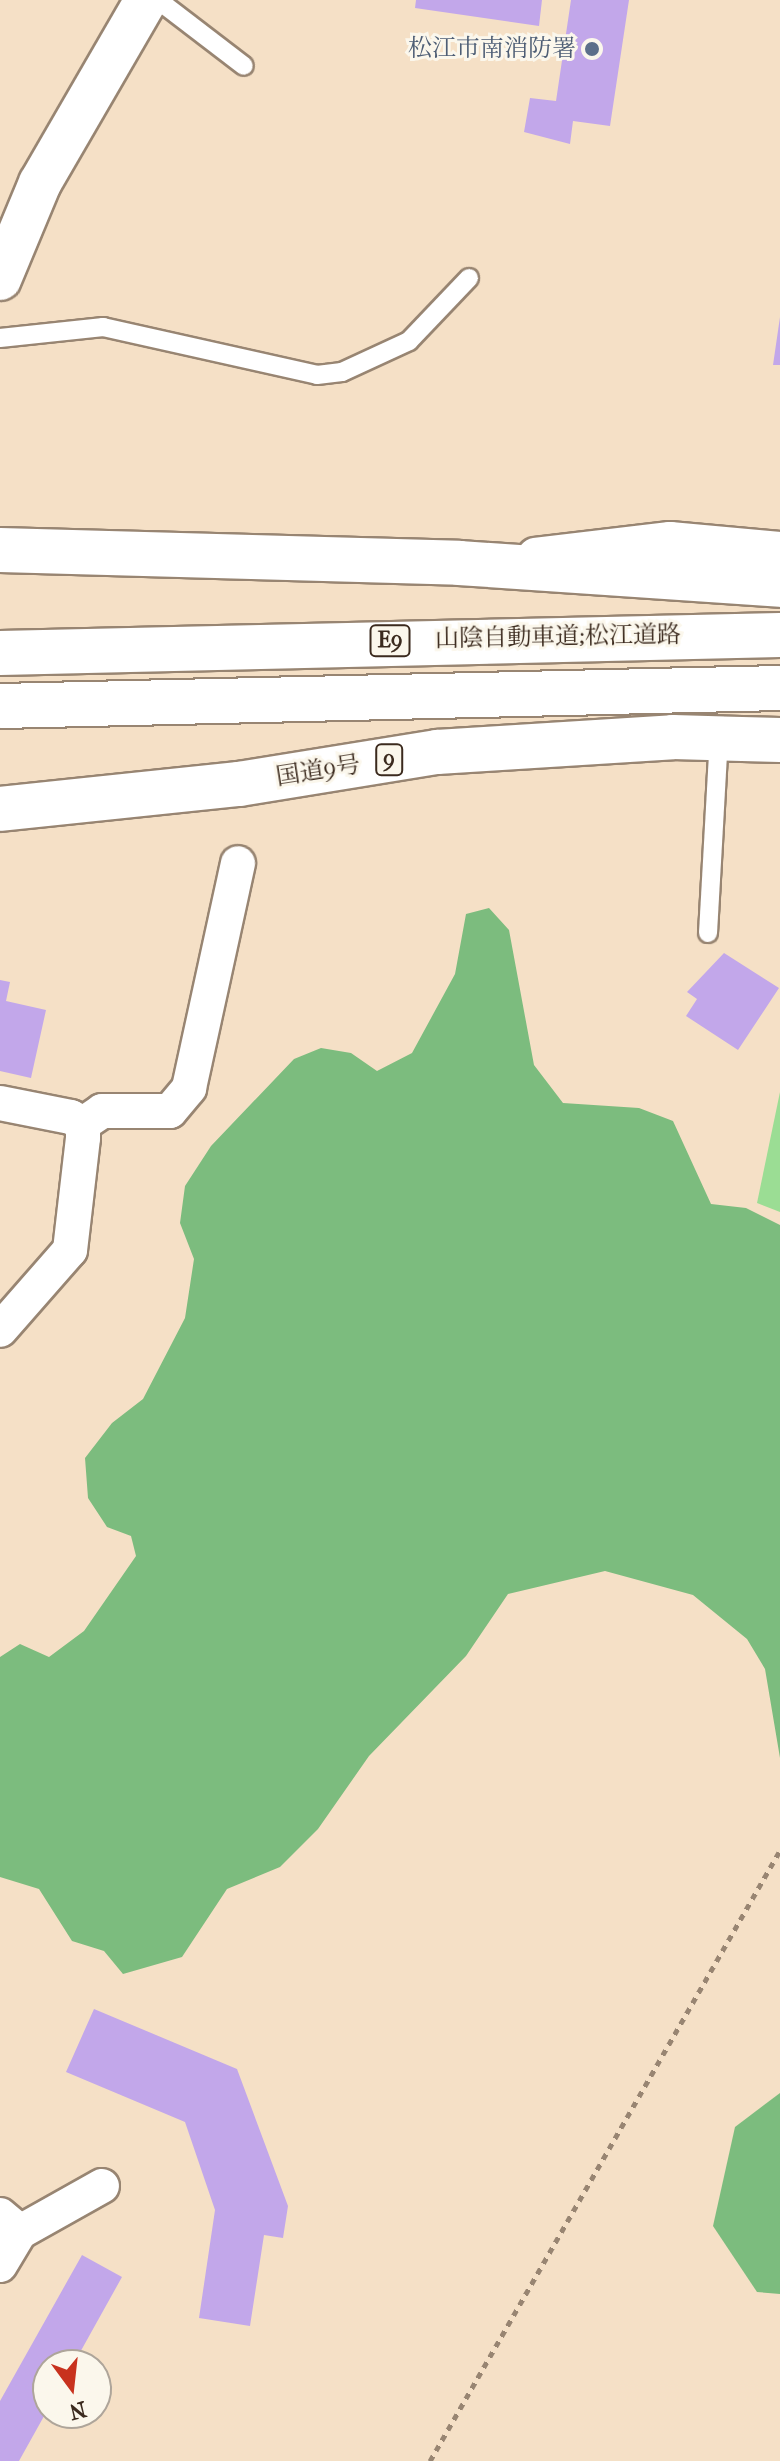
<!DOCTYPE html>
<html>
<head>
<meta charset="utf-8">
<style>
	body { margin:0 }
	#map { position:relative; width:780px; height:2461px; overflow:hidden; background:#f5e0c6; font-family:"IM FELL French Canon","Noto Serif JP",serif }
	div>[style] { position:absolute }
	[style*='--x'] { left:calc(var(--x)*1px); top:calc(var(--y)*1px); width:calc(var(--w)*1px); rotate:calc(var(--a)*1deg) }
	.green>* { inset:0; background:#9bdd94 }
	.forest>* { inset:0; background:#7cbc7e }
	.building>* { inset:0; background:#c2a7ea }
	.path>* { height:5px; margin-top:-2.5px; transform-origin:0; background:repeating-linear-gradient(90deg,#988572 0 6px,transparent 0 12px) }
	.roads { filter:drop-shadow(2px 0 #988572) drop-shadow(-2px 0 #988572) drop-shadow(0 2px #988572) drop-shadow(0 -2px #988572) }
	.service>* { height:18px; margin:-9px; padding:0 9px; transform-origin:9px; border-radius:9px; background:#fff }
	.minor>* { height:34px; margin:-17px; padding:0 17px; transform-origin:17px; border-radius:17px; background:#fff }
	.tertiary>* { height:42px; margin:-21px; padding:0 21px; transform-origin:21px; border-radius:21px; background:#fff }
	.trunk>* { height:44px; margin:-22px; padding:0 22px; transform-origin:22px; border-radius:22px; background:#fff }
	.motorway>* { height:44px; margin:-22px; padding:0 22px; transform-origin:22px; border-radius:22px; background:#fff }
	.dots>* { width:22px; height:22px; translate:-50% -50%; box-sizing:border-box; border:4px solid #fbf7ec; border-radius:50% }
	span { translate:-50% -50%; white-space:nowrap; text-align:center; line-height:1.15; -webkit-text-stroke:6px #fbf7ec; paint-order:stroke }
	.shield-label span { padding:2px 6px; background:#fbf7ec; border:2px solid; border-radius:6px; -webkit-text-stroke-width:0 }
	.shield-label { font-size:22px; color:#3b2a1e; font-weight:700 }
	.service-label { font-size:24px; color:#4e5e75 }
	.right { translate:-100% -50%; text-align:right }
	.street-label { font-size:24px; color:#3b2a1e }
	.north { position:absolute; left:32px; top:2349px; width:80px; height:80px; box-sizing:border-box; background:#fbf7ec; border:2px solid #aea59a; border-radius:50%; rotate:165deg; font-size:22px; font-weight:700; line-height:32px; text-align:center; color:#3b2a1e }
	.north::after { content:''; display:block; margin:auto; width:28px; height:36px; background:#c8321e; clip-path:polygon(50% 0,100% 100%,50% 72%,0 100%) }
</style>
</head>
<body>
<div id="map">
	<div class="green">
		<div style="clip-path:polygon(780px 1092px,780px 1212px,757px 1203px)"></div>
	</div>
	<div class="forest">
		<div style="clip-path:polygon(489px 908px,509px 930px,534px 1065px,563px 1103px,639px 1108px,673px 1121px,711px 1204px,746px 1208px,780px 1225px,780px 1758px,765px 1669px,747px 1639px,693px 1595px,605px 1571px,508px 1594px,466px 1656px,369px 1756px,318px 1829px,280px 1867px,227px 1889px,182px 1957px,123px 1974px,104px 1951px,72px 1941px,39px 1889px,0 1877px,0 1657px,20px 1644px,49px 1657px,84px 1631px,136px 1556px,131px 1536px,107px 1527px,88px 1498px,85px 1458px,112px 1423px,143px 1399px,185px 1318px,194px 1259px,180px 1223px,185px 1186px,211px 1146px,294px 1059px,321px 1048px,351px 1053px,377px 1071px,412px 1053px,455px 974px,466px 914px)"></div>
		<div style="clip-path:polygon(780px 2093px,780px 2294px,757px 2292px,713px 2226px,735px 2127px)"></div>
	</div>
	<div class="building">
		<div style="clip-path:polygon(416px 0,542px 0,539px 26px,415px 8px)"></div>
		<div style="clip-path:polygon(571px 0,629px 0,610px 126px,573px 121px,570px 144px,524px 132px,530px 98px,556px 101px)"></div>
		<div style="clip-path:polygon(780px 317px,780px 365px,773px 365px)"></div>
		<div style="clip-path:polygon(724px 953px,779px 988px,738px 1050px,686px 1016px,697px 999px,687px 992px)"></div>
		<div style="clip-path:polygon(0 980px,10px 982px,6px 1001px,46px 1010px,31px 1078px,0 1071px)"></div>
		<div style="clip-path:polygon(94px 2009px,237px 2069px,288px 2206px,283px 2238px,264px 2235px,250px 2326px,199px 2318px,215px 2210px,185px 2122px,66px 2072px)"></div>
		<div style="clip-path:polygon(82px 2255px,122px 2277px,73px 2365px,48px 2365px,48px 2409px,19px 2461px,0 2461px,0 2401px)"></div>
	</div>
	<div class="path">
		<div style="--x:430;--y:2461;--w:702;--a:-60.18"></div>
	</div>
	<div class="roads">
		<div class="service">
			<div style="--x:158;--y:0;--w:108;--a:37.5"></div>
			<div style="--x:0;--y:338;--w:104;--a:-6.1"></div>
			<div style="--x:103;--y:327;--w:219;--a:12.6"></div>
			<div style="--x:317;--y:375;--w:25;--a:-7"></div>
			<div style="--x:342;--y:372;--w:74;--a:-24.8"></div>
			<div style="--x:409;--y:341;--w:87;--a:-46.4"></div>
			<div style="--x:708;--y:933;--w:194;--a:-86.8"></div>
		</div>
		<div class="minor">
			<div style="--x:535;--y:555;--w:136;--a:-6.8"></div>
			<div style="--x:670;--y:539;--w:110;--a:5.2"></div>
			<div style="--x:0;--y:1103;--w:72;--a:11.2"></div>
			<div style="--x:71;--y:1117;--w:14;--a:30"></div>
			<div style="--x:83;--y:1124;--w:14;--a:90"></div>
			<div style="--x:83;--y:1138;--w:113;--a:96.6"></div>
			<div style="--x:70;--y:1250;--w:106;--a:131.2"></div>
			<div style="--x:83;--y:1124;--w:23;--a:-34"></div>
			<div style="--x:102;--y:1111;--w:68;--a:0"></div>
			<div style="--x:170;--y:1111;--w:30;--a:-50"></div>
			<div style="--x:189;--y:1088;--w:230;--a:-77.7"></div>
			<div style="--x:0;--y:2215;--w:26;--a:40"></div>
			<div style="--x:20;--y:2232;--w:94;--a:-29.3"></div>
			<div style="--x:0;--y:2265;--w:39;--a:-59"></div>
		</div>
		<div class="tertiary">
			<div style="--x:0;--y:279;--w:104;--a:-67.4"></div>
			<div style="--x:40;--y:183;--w:211;--a:-59.9"></div>
		</div>
		<div class="trunk">
			<div style="--x:0;--y:550;--w:459;--a:1.6"></div>
			<div style="--x:0;--y:809;--w:240;--a:-6"></div>
			<div style="--x:239;--y:784;--w:201;--a:-9.2"></div>
			<div style="--x:437;--y:752;--w:236;--a:-3.6"></div>
			<div style="--x:673;--y:737;--w:107;--a:1.6"></div>
		</div>
		<div class="motorway">
			<div style="--x:459;--y:563;--w:322;--a:3.9"></div>
			<div style="--x:0;--y:653;--w:780;--a:-1.32"></div>
			<div style="--x:0;--y:706;--w:780;--a:-1.32"></div>
		</div>
	</div>
	<div class="dots">
		<div style="left:592px;top:49px;background:#5c6f8a"></div>
	</div>
	<div class="shield-label">
		<span style="left:390px;top:641px">E9</span>
		<span style="left:389px;top:760px">9</span>
	</div>
	<div class="service-label">
		<span class="right" style="left:576px;top:49px">松江市南消防署</span>
	</div>
	<div class="street-label">
		<span style="left:558px;top:637px;rotate:-1deg">山陰自動車道;松江道路</span>
		<span style="left:318px;top:771px;rotate:-9deg">国道9号</span>
	</div>
	<div class="north">N</div>
</div>
</body>
</html>
